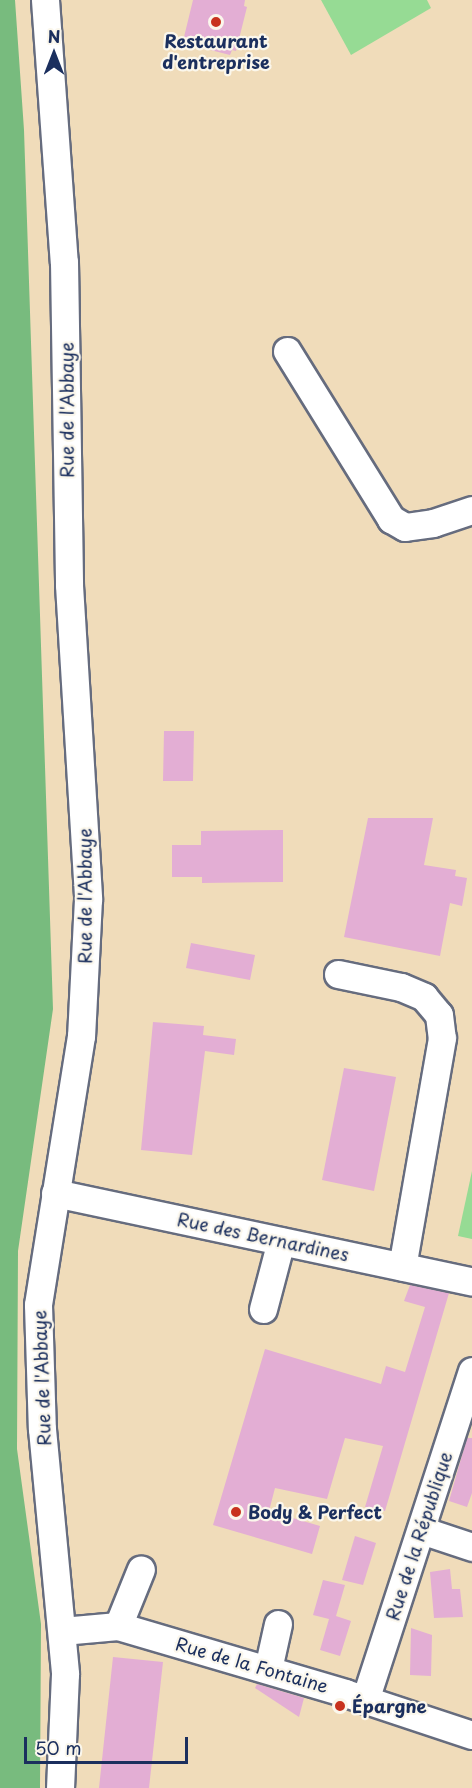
<!DOCTYPE html>
<html>
<head>
<meta charset="utf-8">
<style>
	body { margin:0 }
	#map { position:relative; width:472px; height:1788px; overflow:hidden; background:#f0dcba; font-family:"Playpen Sans",sans-serif }
	div>[style] { position:absolute }
	[style*='--x'] { left:calc(var(--x)*1px); top:calc(var(--y)*1px); width:calc(var(--w)*1px); rotate:calc(var(--a)*1deg) }
	.green>* { inset:0; background:#96db94 }
	.forest>* { inset:0; background:#78bb7e }
	.building>* { inset:0; background:#e3aed4 }
	.roads { filter:drop-shadow(2px 0 #666c7e) drop-shadow(-2px 0 #666c7e) drop-shadow(0 2px #666c7e) drop-shadow(0 -2px #666c7e) }
	.minor>* { height:27px; margin:-13.5px; padding:0 13.5px; transform-origin:13.5px; border-radius:13.5px; background:#fff }
	.dots>* { width:16px; height:16px; translate:-50% -50%; box-sizing:border-box; border:3px solid #fbf7ec; border-radius:50% }
	span { translate:-50% -50%; white-space:nowrap; text-align:center; line-height:1.15; -webkit-text-stroke:4.5px #fbf7ec; paint-order:stroke }
	.poi-label { font-size:18px; color:#1b2f5e; font-weight:700 }
	.left { translate:0 -50%; text-align:left }
	.street-label { font-size:18px; color:#1b2f5e }
	.north { position:absolute; left:24px; top:24px; width:60px; height:60px; -webkit-text-stroke:4px #fbf7ec; paint-order:stroke; rotate:0deg; font-size:16px; font-weight:700; line-height:24px; text-align:center; color:#1b2f5e }
	.north::after { content:''; display:block; margin:auto; width:21px; height:27px; background:#1b2f5e; clip-path:polygon(50% 0,100% 100%,50% 72%,0 100%) }
	.scale { position:absolute; left:24px; top:1737px; width:164px; height:27px; box-sizing:border-box; border:3px solid #1b2f5e; border-top:0; padding-left:8px; font-size:18px; line-height:21px; white-space:nowrap; color:#1b2f5e; -webkit-text-stroke:4px #fbf7ec; paint-order:stroke }
</style>
</head>
<body>
<div id="map">
	<div class="green">
		<div style="clip-path:polygon(321px 0,427px 0,431px 8px,351px 55px)"></div>
		<div style="clip-path:polygon(472px 1171px,472px 1239px,458px 1236px)"></div>
	</div>
	<div class="forest">
		<div style="clip-path:polygon(0 0,15px 0,24px 130px,53px 1009px,18px 1251px,17px 1449px,41px 1624px,40px 1788px,0 1788px)"></div>
	</div>
	<div class="building">
		<div style="clip-path:polygon(193px 0,245px 0,244px 6px,247px 7px,236px 51px,232px 50px,230px 55px,187px 44px,189px 38px,184px 37px)"></div>
		<div style="clip-path:polygon(164px 731px,194px 731px,193px 781px,163px 781px)"></div>
		<div style="clip-path:polygon(368px 818px,433px 818px,424px 865px,456px 870px,455px 876px,467px 878px,462px 906px,450px 903px,440px 956px,344px 937px)"></div>
		<div style="clip-path:polygon(283px 830px,283px 882px,202px 883px,202px 877px,172px 877px,172px 845px,201px 845px,201px 831px)"></div>
		<div style="clip-path:polygon(191px 943px,255px 955px,250px 980px,186px 968px)"></div>
		<div style="clip-path:polygon(153px 1022px,204px 1026px,203px 1035px,236px 1039px,234px 1055px,205px 1051px,192px 1155px,141px 1150px)"></div>
		<div style="clip-path:polygon(344px 1068px,396px 1077px,374px 1191px,322px 1180px)"></div>
		<div style="clip-path:polygon(410px 1285px,449px 1293px,385px 1511px,365px 1507px,383px 1446px,345px 1438px,327px 1499px,275px 1488px,269px 1511px,320px 1526px,312px 1554px,213px 1525px,265px 1349px,381px 1384px,386px 1366px,405px 1372px,425px 1307px,404px 1301px)"></div>
		<div style="clip-path:polygon(467px 1438px,472px 1438px,472px 1493px,467px 1507px,449px 1501px)"></div>
		<div style="clip-path:polygon(355px 1536px,376px 1543px,363px 1585px,342px 1580px)"></div>
		<div style="clip-path:polygon(450px 1569px,452px 1589px,460px 1589px,463px 1617px,434px 1618px,430px 1572px)"></div>
		<div style="clip-path:polygon(323px 1580px,345px 1585px,336px 1616px,351px 1621px,340px 1656px,320px 1650px,329px 1619px,313px 1615px)"></div>
		<div style="clip-path:polygon(411px 1628px,432px 1635px,431px 1676px,410px 1675px)"></div>
		<div style="clip-path:polygon(113px 1657px,163px 1662px,149px 1788px,99px 1788px)"></div>
		<div style="clip-path:polygon(257px 1684px,304px 1698px,299px 1717px,255px 1688px)"></div>
	</div>
	<div class="roads">
		<div class="minor">
			<div style="--x:45;--y:0;--w:263;--a:85.9"></div>
			<div style="--x:64;--y:262;--w:323;--a:89.1"></div>
			<div style="--x:69;--y:585;--w:315;--a:86.5"></div>
			<div style="--x:88;--y:899;--w:137;--a:92.9"></div>
			<div style="--x:81;--y:1036;--w:272;--a:99.1"></div>
			<div style="--x:38;--y:1305;--w:124;--a:88.2"></div>
			<div style="--x:42;--y:1429;--w:246;--a:84.6"></div>
			<div style="--x:65;--y:1674;--w:114;--a:92.5"></div>
			<div style="--x:287;--y:351;--w:198;--a:58.2"></div>
			<div style="--x:391;--y:519;--w:16;--a:30"></div>
			<div style="--x:405;--y:527;--w:28;--a:-8"></div>
			<div style="--x:433;--y:523;--w:41;--a:-18.4"></div>
			<div style="--x:338;--y:974;--w:64;--a:11.7"></div>
			<div style="--x:401;--y:987;--w:25;--a:23"></div>
			<div style="--x:424;--y:997;--w:23;--a:50"></div>
			<div style="--x:439;--y:1015;--w:23;--a:83"></div>
			<div style="--x:442;--y:1038;--w:232;--a:99.9"></div>
			<div style="--x:55;--y:1193;--w:426;--a:12"></div>
			<div style="--x:263;--y:1309;--w:70;--a:-75.2"></div>
			<div style="--x:421;--y:1530;--w:54;--a:18.4"></div>
			<div style="--x:118;--y:1626;--w:61;--a:-68"></div>
			<div style="--x:62;--y:1631;--w:56;--a:-5.1"></div>
			<div style="--x:118;--y:1626;--w:237;--a:16.4"></div>
			<div style="--x:345;--y:1693;--w:134;--a:18.3"></div>
			<div style="--x:268;--y:1669;--w:46;--a:-77.5"></div>
			<div style="--x:365;--y:1700;--w:346;--a:-72"></div>
		</div>
	</div>
	<div class="dots">
		<div style="left:216px;top:22px;background:#c8321e"></div>
		<div style="left:236px;top:1512px;background:#c8321e"></div>
		<div style="left:340px;top:1706px;background:#c8321e"></div>
	</div>
	<div class="poi-label">
		<span style="left:216px;top:52px">Restaurant<br>d'entreprise</span>
		<span class="left" style="left:248px;top:1512px">Body &amp; Perfect</span>
		<span class="left" style="left:352px;top:1706px">Épargne</span>
	</div>
	<div class="street-label">
		<span style="left:67px;top:410px;rotate:-90deg">Rue de l'Abbaye</span>
		<span style="left:85px;top:896px;rotate:-90deg">Rue de l'Abbaye</span>
		<span style="left:263px;top:1237px;rotate:12deg">Rue des Bernardines</span>
		<span style="left:42px;top:1378px;rotate:-92deg">Rue de l'Abbaye</span>
		<span style="left:419px;top:1536px;rotate:-72deg">Rue de la République</span>
		<span style="left:252px;top:1665px;rotate:16deg">Rue de la Fontaine</span>
	</div>
	<div class="north">N</div>
	<div class="scale">50 m</div>
</div>
</body>
</html>
